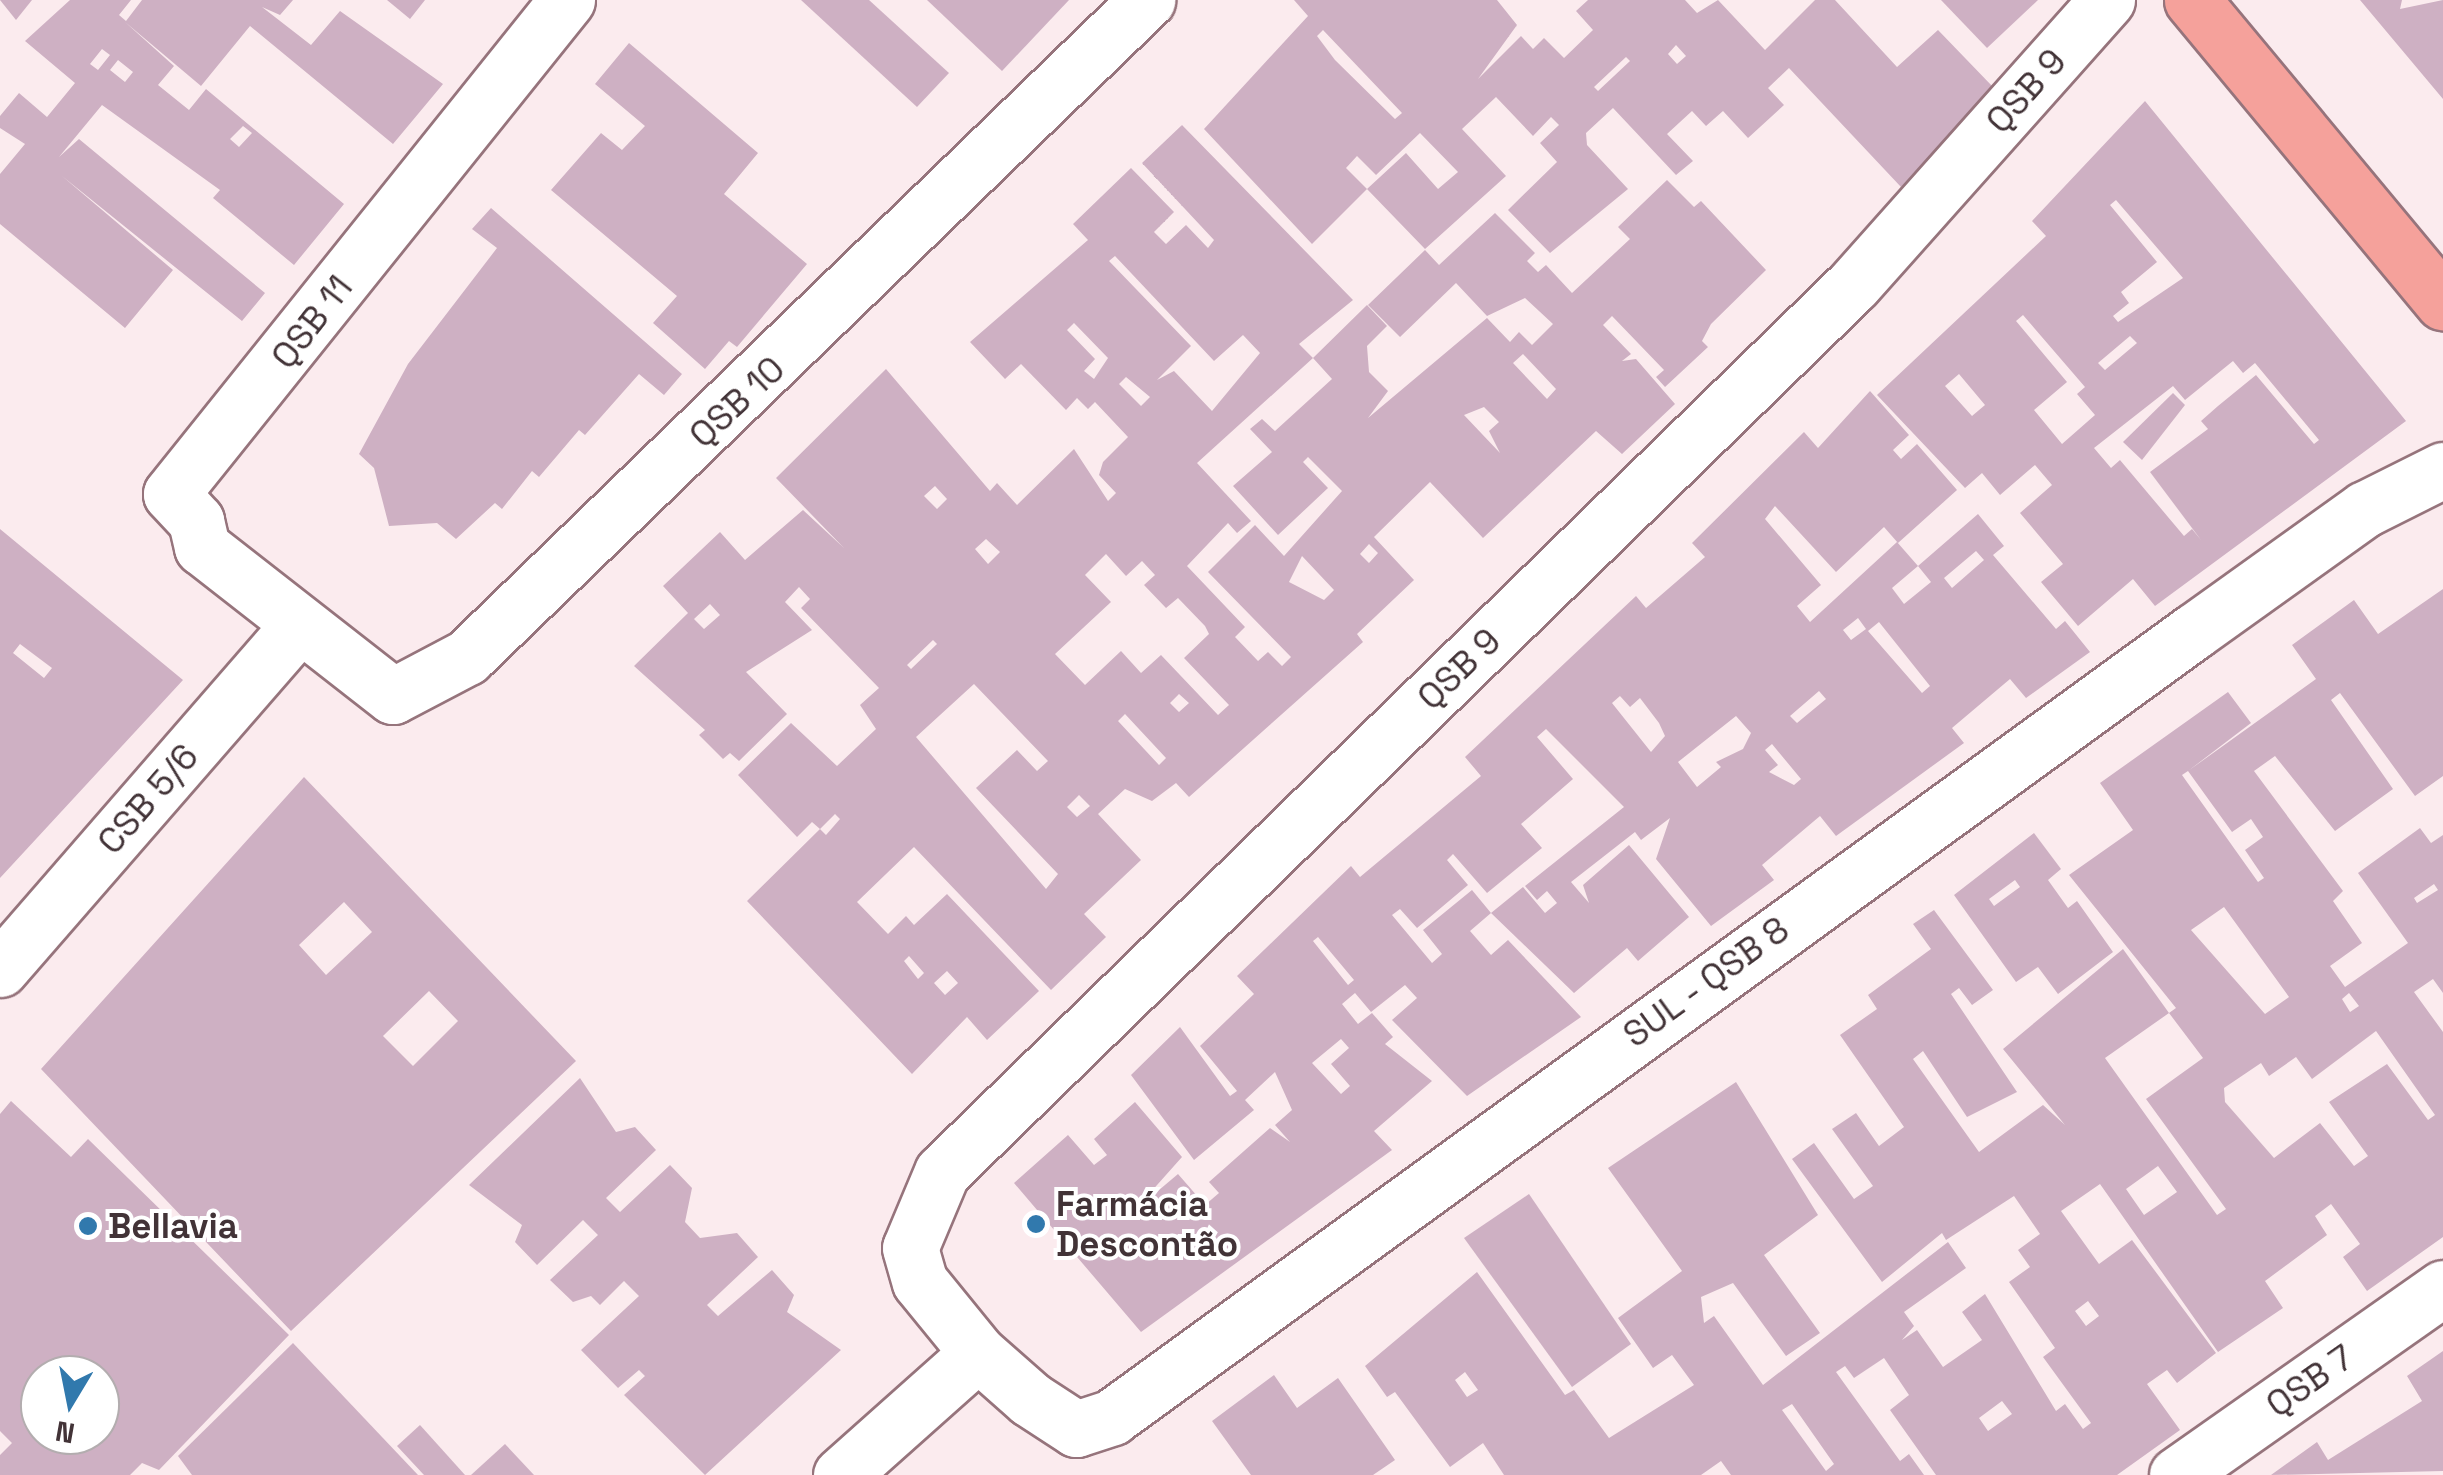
<!DOCTYPE html>
<html>
<head>
<meta charset="utf-8">
<style>
	body { margin:0 }
	#map { position:relative; width:2443px; height:1475px; overflow:hidden; background:#fbebee; font-family:"Space Grotesk",sans-serif }
	div>[style] { position:absolute }
	[style*='--x'] { left:calc(var(--x)*1px); top:calc(var(--y)*1px); width:calc(var(--w)*1px); rotate:calc(var(--a)*1deg) }
	.building>* { inset:0; background:#ceb0c3 }
	.roads { filter:drop-shadow(2px 0 #96747c) drop-shadow(-2px 0 #96747c) drop-shadow(0 2px #96747c) drop-shadow(0 -2px #96747c) }
	.minor>* { height:55px; margin:-27.5px; padding:0 27.5px; transform-origin:27.5px; border-radius:27.5px; background:#fff }
	.major>* { height:55px; margin:-27.5px; padding:0 27.5px; transform-origin:27.5px; border-radius:27.5px; background:#f5a19b }
	.dots>* { width:28px; height:28px; translate:-50% -50%; box-sizing:border-box; border:5px solid #fff; border-radius:50% }
	span { translate:-50% -50%; white-space:nowrap; text-align:center; line-height:1.15; -webkit-text-stroke:8px #fff; paint-order:stroke }
	.street-label { font-size:35px; color:#423337 }
	.poi-label { font-size:35px; color:#423337; font-weight:700 }
	.left { translate:0 -50%; text-align:left }
	.north { position:absolute; left:20px; top:1355px; width:100px; height:100px; box-sizing:border-box; background:#fff; border:2px solid #b3adaf; border-radius:50%; rotate:190deg; font-size:28px; font-weight:700; line-height:40px; text-align:center; color:#423337 }
	.north::after { content:''; display:block; margin:auto; width:35px; height:45px; background:#3179ad; clip-path:polygon(50% 0,100% 100%,50% 72%,0 100%) }
</style>
</head>
<body>
<div id="map">
	<div class="building">
		<div style="clip-path:polygon(0 0,32px 0,16px 20px)"></div>
		<div style="clip-path:polygon(evenodd,70px 0,131px 0,119px 15px,126px 21px,142px 0,293px 0,280px 15px,262px 7px,311px 45px,340px 11px,443px 84px,393px 144px,250px 26px,201px 86px,125px 22px,174px 66px,158px 85px,189px 110px,206px 89px,344px 204px,294px 265px,213px 198px,220px 190px,102px 105px,59px 157px,79px 139px,265px 293px,242px 321px,62px 176px,173px 270px,125px 328px,0 224px,0 174px,25px 144px,0 128px,0 116px,19px 93px,47px 117px,75px 83px,25px 41px,70px 0,102px 49px,110px 55px,98px 70px,90px 64px,102px 49px,70px 0,118px 60px,133px 72px,125px 82px,110px 70px,118px 60px,70px 0,243px 126px,252px 133px,239px 147px,230px 139px,243px 126px)"></div>
		<div style="clip-path:polygon(387px 0,425px 0,410px 19px)"></div>
		<div style="clip-path:polygon(801px 0,869px 0,949px 73px,917px 107px)"></div>
		<div style="clip-path:polygon(927px 0,1069px 0,1002px 71px)"></div>
		<div style="clip-path:polygon(evenodd,1294px 0,1497px 0,1517px 25px,1478px 79px,1521px 36px,1533px 49px,1544px 38px,1564px 58px,1593px 30px,1576px 11px,1588px 0,1685px 0,1697px 13px,1718px 0,1765px 50px,1815px 0,1835px 0,1897px 67px,1938px 30px,1993px 87px,1901px 187px,1789px 68px,1768px 88px,1784px 105px,1748px 138px,1723px 111px,1706px 126px,1692px 111px,1667px 134px,1693px 161px,1676px 175px,1613px 108px,1586px 133px,1587px 145px,1628px 189px,1550px 253px,1508px 210px,1557px 162px,1540px 143px,1559px 125px,1551px 117px,1533px 136px,1496px 97px,1462px 129px,1506px 176px,1425px 249px,1367px 189px,1406px 153px,1438px 189px,1458px 172px,1420px 133px,1376px 175px,1357px 156px,1346px 168px,1367px 189px,1312px 244px,1204px 129px,1308px 16px,1294px 0,1323px 30px,1402px 113px,1395px 119px,1335px 60px,1317px 36px,1323px 30px,1294px 0,1676px 45px,1686px 56px,1677px 64px,1668px 54px,1676px 45px,1294px 0,1626px 57px,1630px 61px,1598px 91px,1594px 87px,1626px 57px)"></div>
		<div style="clip-path:polygon(1941px 0,2038px 0,1987px 48px)"></div>
		<div style="clip-path:polygon(2360px 0,2402px 0,2400px 9px,2443px 0,2443px 99px)"></div>
		<div style="clip-path:polygon(629px 43px,758px 153px,724px 194px,807px 264px,737px 347px,729px 341px,705px 369px,653px 323px,677px 296px,551px 190px,601px 133px,622px 150px,645px 126px,595px 84px)"></div>
		<div style="clip-path:polygon(evenodd,2145px 101px,2406px 421px,2155px 606px,2133px 579px,2078px 626px,2041px 582px,2063px 564px,2020px 513px,2052px 485px,2035px 465px,2000px 495px,1982px 473px,1965px 488px,1877px 395px,2046px 236px,2032px 221px,2145px 101px,2116px 200px,2183px 278px,2118px 322px,2113px 316px,2129px 303px,2121px 292px,2157px 262px,2110px 205px,2116px 200px,2145px 101px,2023px 315px,2085px 387px,2077px 394px,2095px 415px,2062px 444px,2034px 410px,2067px 382px,2016px 321px,2023px 315px,2145px 101px,2130px 336px,2137px 343px,2105px 370px,2098px 363px,2130px 336px,2145px 101px,2233px 361px,2243px 373px,2255px 363px,2319px 440px,2314px 444px,2256px 375px,2218px 406px,2201px 421px,2208px 429px,2150px 472px,2201px 540px,2192px 529px,2184px 536px,2120px 460px,2111px 468px,2094px 448px,2173px 386px,2185px 400px,2233px 361px,2145px 101px,1959px 374px,1985px 405px,1972px 416px,1945px 386px,1959px 374px)"></div>
		<div style="clip-path:polygon(evenodd,1182px 125px,1353px 300px,1299px 344px,1313px 358px,1197px 463px,1251px 521px,1237px 533px,1228px 523px,1187px 566px,1245px 627px,1235px 637px,1258px 661px,1268px 652px,1282px 666px,1291px 657px,1208px 572px,1255px 525px,1284px 556px,1342px 491px,1308px 457px,1303px 462px,1328px 488px,1278px 535px,1233px 486px,1272px 452px,1250px 429px,1262px 419px,1275px 431px,1332px 379px,1313px 358px,1367px 305px,1387px 326px,1367px 346px,1369px 372px,1388px 391px,1368px 418px,1487px 318px,1510px 342px,1519px 332px,1532px 345px,1553px 324px,1525px 298px,1487px 316px,1456px 283px,1400px 337px,1368px 305px,1425px 250px,1439px 265px,1495px 213px,1535px 253px,1527px 261px,1538px 272px,1546px 265px,1572px 293px,1630px 239px,1618px 227px,1667px 180px,1694px 207px,1701px 201px,1766px 270px,1711px 324px,1702px 341px,1708px 347px,1665px 387px,1656px 377px,1664px 370px,1612px 316px,1603px 325px,1631px 354px,1622px 361px,1636px 359px,1675px 404px,1622px 454px,1596px 431px,1483px 538px,1430px 482px,1374px 537px,1414px 580px,1357px 634px,1363px 642px,1189px 797px,1176px 783px,1152px 801px,1125px 789px,1098px 814px,1141px 860px,1084px 914px,1106px 937px,1051px 990px,914px 847px,857px 902px,888px 934px,906px 916px,914px 925px,947px 894px,1039px 991px,987px 1040px,967px 1017px,912px 1074px,747px 901px,820px 829px,812px 822px,797px 837px,738px 775px,791px 723px,837px 766px,876px 729px,860px 705px,879px 688px,801px 608px,810px 599px,799px 587px,785px 602px,812px 630px,746px 672px,787px 714px,739px 761px,730px 753px,723px 759px,699px 735px,705px 730px,634px 666px,688px 613px,663px 586px,720px 532px,745px 560px,803px 510px,844px 548px,776px 478px,886px 369px,990px 491px,997px 483px,1017px 505px,1074px 449px,1108px 501px,1116px 493px,1099px 475px,1103px 462px,1128px 437px,1095px 402px,1088px 409px,1077px 398px,1066px 410px,1021px 364px,1005px 379px,970px 342px,1088px 240px,1073px 224px,1131px 168px,1174px 212px,1154px 232px,1166px 244px,1186px 225px,1208px 248px,1214px 240px,1142px 163px,1182px 125px,1115px 256px,1214px 361px,1243px 335px,1260px 353px,1212px 411px,1174px 371px,1157px 380px,1191px 346px,1109px 261px,1115px 256px,1182px 125px,1074px 323px,1108px 358px,1094px 379px,1084px 371px,1095px 359px,1067px 330px,1074px 323px,1182px 125px,1523px 354px,1556px 389px,1547px 399px,1513px 363px,1523px 354px,1182px 125px,1126px 377px,1150px 397px,1141px 406px,1119px 384px,1126px 377px,1182px 125px,1484px 407px,1499px 422px,1489px 431px,1500px 453px,1464px 415px,1484px 407px,1182px 125px,935px 486px,947px 499px,937px 509px,924px 496px,935px 486px,1182px 125px,986px 539px,1000px 552px,988px 564px,975px 549px,986px 539px,1182px 125px,1369px 544px,1378px 553px,1369px 563px,1360px 554px,1369px 544px,1182px 125px,1106px 554px,1126px 576px,1142px 561px,1155px 575px,1144px 585px,1166px 608px,1178px 598px,1205px 626px,1209px 634px,1184px 658px,1229px 705px,1218px 715px,1161px 655px,1141px 673px,1121px 651px,1085px 685px,1055px 654px,1111px 602px,1085px 575px,1106px 554px,1182px 125px,1302px 556px,1334px 590px,1324px 600px,1289px 582px,1302px 556px,1182px 125px,710px 604px,720px 615px,704px 629px,694px 619px,710px 604px,1182px 125px,933px 640px,937px 644px,911px 669px,907px 665px,933px 640px,1182px 125px,974px 684px,1048px 761px,1037px 771px,1017px 750px,976px 788px,1058px 874px,1046px 889px,916px 737px,974px 684px,1182px 125px,1179px 694px,1189px 703px,1179px 712px,1170px 703px,1179px 694px,1182px 125px,1125px 714px,1166px 758px,1159px 765px,1118px 721px,1125px 714px,1182px 125px,1079px 795px,1090px 806px,1077px 817px,1067px 807px,1079px 795px,1182px 125px,835px 814px,840px 819px,826px 835px,820px 829px,835px 814px,1182px 125px,909px 956px,924px 973px,918px 979px,904px 961px,909px 956px,1182px 125px,947px 971px,958px 983px,945px 995px,934px 983px,947px 971px)"></div>
		<div style="clip-path:polygon(491px 208px,682px 374px,664px 395px,639px 374px,585px 435px,579px 430px,539px 477px,532px 471px,502px 509px,495px 503px,456px 539px,437px 523px,389px 526px,374px 468px,359px 454px,408px 364px,497px 248px,472px 229px)"></div>
		<div style="clip-path:polygon(evenodd,1870px 391px,1909px 435px,1893px 450px,1901px 459px,1917px 444px,1957px 490px,1898px 543px,1884px 527px,1836px 572px,1775px 506px,1765px 519px,1821px 585px,1797px 606px,1810px 622px,1897px 542px,1918px 566px,1978px 514px,2004px 546px,1993px 555px,2056px 629px,2065px 621px,2090px 652px,2026px 698px,2010px 679px,1952px 728px,1964px 743px,1836px 836px,1820px 816px,1762px 865px,1774px 880px,1711px 926px,1656px 859px,1670px 818px,1641px 840px,1635px 832px,1571px 882px,1589px 903px,1583px 885px,1629px 845px,1689px 917px,1638px 961px,1627px 948px,1574px 993px,1491px 913px,1523px 887px,1545px 913px,1557px 903px,1547px 891px,1537px 900px,1525px 886px,1624px 807px,1546px 729px,1537px 737px,1573px 779px,1521px 824px,1542px 848px,1487px 893px,1453px 854px,1447px 860px,1468px 885px,1417px 928px,1400px 909px,1392px 915px,1432px 963px,1442px 954px,1423px 930px,1472px 890px,1491px 913px,1470px 931px,1491px 955px,1508px 940px,1581px 1017px,1467px 1096px,1392px 1020px,1417px 998px,1405px 985px,1371px 1012px,1355px 993px,1342px 1004px,1358px 1024px,1372px 1013px,1393px 1037px,1385px 1044px,1432px 1081px,1374px 1131px,1392px 1150px,1141px 1332px,1014px 1183px,1068px 1135px,1094px 1165px,1107px 1155px,1094px 1139px,1135px 1102px,1182px 1157px,1133px 1212px,1178px 1174px,1205px 1205px,1219px 1193px,1209px 1182px,1270px 1128px,1290px 1142px,1275px 1125px,1292px 1110px,1275px 1072px,1245px 1100px,1254px 1110px,1194px 1160px,1131px 1075px,1180px 1027px,1230px 1096px,1237px 1091px,1200px 1046px,1254px 994px,1237px 976px,1351px 866px,1360px 877px,1481px 776px,1465px 757px,1636px 596px,1646px 608px,1705px 557px,1692px 543px,1804px 432px,1818px 448px,1870px 391px,1976px 551px,1984px 560px,1952px 588px,1944px 578px,1976px 551px,1870px 391px,1918px 566px,1931px 582px,1904px 604px,1892px 588px,1918px 566px,1870px 391px,1858px 618px,1866px 629px,1851px 640px,1843px 630px,1858px 618px,1870px 391px,1879px 622px,1930px 686px,1922px 693px,1868px 631px,1879px 622px,1870px 391px,1819px 691px,1826px 699px,1797px 723px,1790px 716px,1819px 691px,1870px 391px,1620px 696px,1630px 707px,1640px 698px,1659px 723px,1665px 736px,1651px 752px,1612px 703px,1620px 696px,1870px 391px,1736px 716px,1751px 733px,1743px 749px,1716px 762px,1721px 767px,1697px 787px,1678px 762px,1736px 716px,1870px 391px,1772px 744px,1801px 779px,1794px 785px,1769px 772px,1778px 765px,1765px 750px,1772px 744px,1870px 391px,1318px 937px,1354px 980px,1348px 985px,1313px 941px,1318px 937px,1870px 391px,1341px 1039px,1349px 1048px,1331px 1064px,1350px 1086px,1341px 1094px,1312px 1063px,1341px 1039px)"></div>
		<div style="clip-path:polygon(2173px 393px,2185px 405px,2142px 460px,2123px 442px)"></div>
		<div style="clip-path:polygon(evenodd,0 529px,183px 680px,0 878px,0 529px,20px 644px,52px 668px,44px 678px,13px 653px,20px 644px)"></div>
		<div style="clip-path:polygon(evenodd,2443px 589px,2443px 776px,2415px 796px,2340px 693px,2331px 700px,2393px 789px,2335px 831px,2275px 756px,2254px 771px,2343px 891px,2333px 901px,2362px 943px,2330px 966px,2345px 987px,2408px 943px,2358px 873px,2420px 828px,2431px 843px,2443px 835px,2443px 993px,2433px 979px,2414px 992px,2443px 1032px,2443px 1237px,2367px 1291px,2343px 1257px,2360px 1244px,2331px 1204px,2315px 1216px,2327px 1235px,2265px 1281px,2283px 1308px,2218px 1352px,2100px 1184px,2061px 1211px,2099px 1264px,2132px 1240px,2216px 1353px,2177px 1383px,2167px 1370px,2147px 1384px,2180px 1430px,2117px 1475px,1936px 1475px,1890px 1410px,1909px 1395px,1884px 1358px,1854px 1378px,1845px 1366px,1836px 1372px,1900px 1461px,1909px 1454px,1924px 1475px,1731px 1475px,1721px 1461px,1701px 1475px,1504px 1475px,1483px 1443px,1450px 1467px,1395px 1392px,1387px 1397px,1365px 1366px,1477px 1272px,1565px 1395px,1574px 1390px,1609px 1438px,1694px 1385px,1672px 1355px,1653px 1368px,1618px 1318px,1682px 1271px,1608px 1168px,1736px 1082px,1818px 1215px,1764px 1255px,1820px 1333px,1786px 1356px,1733px 1283px,1701px 1297px,1704px 1323px,1714px 1316px,1763px 1385px,1948px 1242px,1966px 1268px,1904px 1312px,1914px 1326px,1902px 1340px,1917px 1330px,1943px 1367px,1982px 1340px,1962px 1312px,1985px 1294px,2056px 1411px,2065px 1404px,2083px 1429px,2091px 1423px,2043px 1357px,2055px 1348px,2009px 1282px,2030px 1267px,2018px 1250px,2040px 1234px,2014px 1196px,1946px 1240px,1942px 1233px,1882px 1282px,1792px 1159px,1814px 1143px,1854px 1199px,1873px 1186px,1832px 1129px,1856px 1113px,1879px 1146px,1904px 1127px,1840px 1035px,1877px 1009px,1868px 995px,1931px 949px,1913px 924px,1934px 910px,1993px 990px,1972px 1005px,1959px 988px,1951px 994px,2017px 1092px,1967px 1117px,1923px 1051px,1913px 1059px,1979px 1152px,2043px 1105px,2065px 1125px,2003px 1049px,2123px 949px,2169px 1013px,2176px 1008px,2069px 875px,2133px 830px,2100px 783px,2228px 692px,2251px 723px,2188px 771px,2316px 679px,2292px 645px,2354px 600px,2378px 634px,2443px 589px,2188px 771px,2232px 832px,2251px 819px,2263px 837px,2245px 850px,2264px 878px,2258px 882px,2182px 775px,2188px 771px,2443px 589px,2434px 884px,2438px 890px,2417px 903px,2414px 898px,2434px 884px,2443px 589px,2224px 907px,2289px 997px,2265px 1014px,2191px 930px,2224px 907px,2443px 589px,2349px 993px,2359px 1006px,2350px 1012px,2342px 999px,2349px 993px,2443px 589px,2169px 1013px,2203px 1058px,2146px 1099px,2226px 1209px,2217px 1215px,2105px 1058px,2169px 1013px,2443px 589px,2376px 1031px,2435px 1115px,2428px 1120px,2387px 1064px,2329px 1102px,2368px 1156px,2354px 1166px,2320px 1123px,2274px 1158px,2225px 1102px,2224px 1088px,2261px 1063px,2269px 1076px,2296px 1057px,2312px 1079px,2376px 1031px,2443px 589px,2158px 1166px,2177px 1192px,2144px 1215px,2126px 1189px,2158px 1166px,2443px 589px,2088px 1301px,2099px 1316px,2086px 1326px,2075px 1311px,2088px 1301px,2443px 589px,1465px 1372px,1478px 1390px,1467px 1397px,1455px 1380px,1465px 1372px,2443px 589px,2002px 1401px,2012px 1414px,1988px 1431px,1979px 1418px,2002px 1401px,2443px 589px,1792px 1404px,1834px 1464px,1826px 1471px,1782px 1410px,1792px 1404px)"></div>
		<div style="clip-path:polygon(evenodd,304px 777px,576px 1061px,291px 1331px,41px 1069px,304px 777px,344px 902px,372px 932px,326px 975px,299px 945px,344px 902px,304px 777px,429px 991px,458px 1021px,413px 1066px,383px 1036px,429px 991px)"></div>
		<div style="clip-path:polygon(evenodd,2034px 833px,2061px 869px,2048px 880px,2068px 908px,2077px 901px,2113px 952px,2058px 994px,2038px 967px,2016px 982px,1954px 895px,2034px 833px,2015px 880px,2020px 887px,1994px 906px,1989px 899px,2015px 880px)"></div>
		<div style="clip-path:polygon(580px 1078px,616px 1132px,635px 1127px,656px 1150px,606px 1198px,620px 1212px,670px 1165px,692px 1188px,685px 1222px,700px 1238px,737px 1233px,758px 1257px,707px 1305px,718px 1316px,772px 1270px,794px 1295px,787px 1312px,841px 1350px,705px 1475px,624px 1395px,645px 1376px,639px 1370px,618px 1388px,581px 1350px,639px 1296px,624px 1281px,600px 1305px,591px 1296px,573px 1302px,550px 1280px,598px 1235px,583px 1220px,537px 1265px,515px 1242px,522px 1225px,469px 1185px)"></div>
		<div style="clip-path:polygon(evenodd,11px 1101px,71px 1157px,88px 1139px,289px 1335px,159px 1470px,142px 1463px,130px 1475px,0 1475px,0 1455px,12px 1443px,0 1431px,0 1114px,11px 1101px,40px 1375px,100px 1375px,100px 1435px,40px 1435px,40px 1375px)"></div>
		<div style="clip-path:polygon(1529px 1194px,1631px 1344px,1572px 1387px,1464px 1238px)"></div>
		<div style="clip-path:polygon(293px 1343px,418px 1475px,192px 1475px,178px 1456px)"></div>
		<div style="clip-path:polygon(2443px 1351px,2443px 1471px,2271px 1475px,2317px 1442px,2328px 1460px,2422px 1401px,2407px 1376px)"></div>
		<div style="clip-path:polygon(1274px 1375px,1297px 1408px,1338px 1378px,1395px 1460px,1373px 1475px,1251px 1475px,1212px 1421px)"></div>
		<div style="clip-path:polygon(420px 1425px,465px 1475px,424px 1475px,397px 1446px)"></div>
		<div style="clip-path:polygon(505px 1444px,534px 1475px,471px 1475px)"></div>
	</div>
	<div class="roads">
		<div class="minor">
			<div style="--x:567;--y:0;--w:633;--a:128.72"></div>
			<div style="--x:171;--y:494;--w:37;--a:47"></div>
			<div style="--x:196;--y:521;--w:27;--a:77"></div>
			<div style="--x:202;--y:547;--w:242;--a:38"></div>
			<div style="--x:393;--y:696;--w:84;--a:-27.8"></div>
			<div style="--x:467;--y:657;--w:946;--a:-44.01"></div>
			<div style="--x:2107;--y:0;--w:382;--a:131.7"></div>
			<div style="--x:1853;--y:285;--w:1271;--a:135.76"></div>
			<div style="--x:942;--y:1172;--w:82;--a:112.8"></div>
			<div style="--x:910;--y:1248;--w:35;--a:74"></div>
			<div style="--x:920;--y:1282;--w:92;--a:50.8"></div>
			<div style="--x:978;--y:1353;--w:69;--a:41.5"></div>
			<div style="--x:1030;--y:1399;--w:55;--a:33.1"></div>
			<div style="--x:1076;--y:1429;--w:38;--a:-18"></div>
			<div style="--x:1112;--y:1417;--w:1336;--a:-35.99"></div>
			<div style="--x:2193;--y:632;--w:211;--a:-35.6"></div>
			<div style="--x:2365;--y:509;--w:87;--a:-26.6"></div>
			<div style="--x:0;--y:969;--w:452;--a:-49"></div>
			<div style="--x:841;--y:1475;--w:183;--a:-41.7"></div>
			<div style="--x:2177;--y:1475;--w:325;--a:-35.1"></div>
		</div>
		<div class="major">
			<div style="--x:2192;--y:0;--w:393;--a:50.3"></div>
		</div>
	</div>
	<div class="dots">
		<div style="left:1036px;top:1224px;background:#3179ad"></div>
		<div style="left:88px;top:1226px;background:#3179ad"></div>
	</div>
	<div class="street-label">
		<span style="left:2026px;top:91px;rotate:-48deg">QSB 9</span>
		<span style="left:312px;top:322px;rotate:-52deg">QSB 11</span>
		<span style="left:737px;top:402px;rotate:-43deg">QSB 10</span>
		<span style="left:1459px;top:669px;rotate:-44deg">QSB 9</span>
		<span style="left:148px;top:799px;rotate:-49deg">CSB 5/6</span>
		<span style="left:1706px;top:982px;rotate:-36deg">SUL - QSB 8</span>
		<span style="left:2310px;top:1381px;rotate:-35deg">QSB 7</span>
	</div>
	<div class="poi-label">
		<span class="left" style="left:1056px;top:1224px">Farmácia<br>Descontão</span>
		<span class="left" style="left:108px;top:1226px">Bellavia</span>
	</div>
	<div class="north">N</div>
</div>
</body>
</html>
